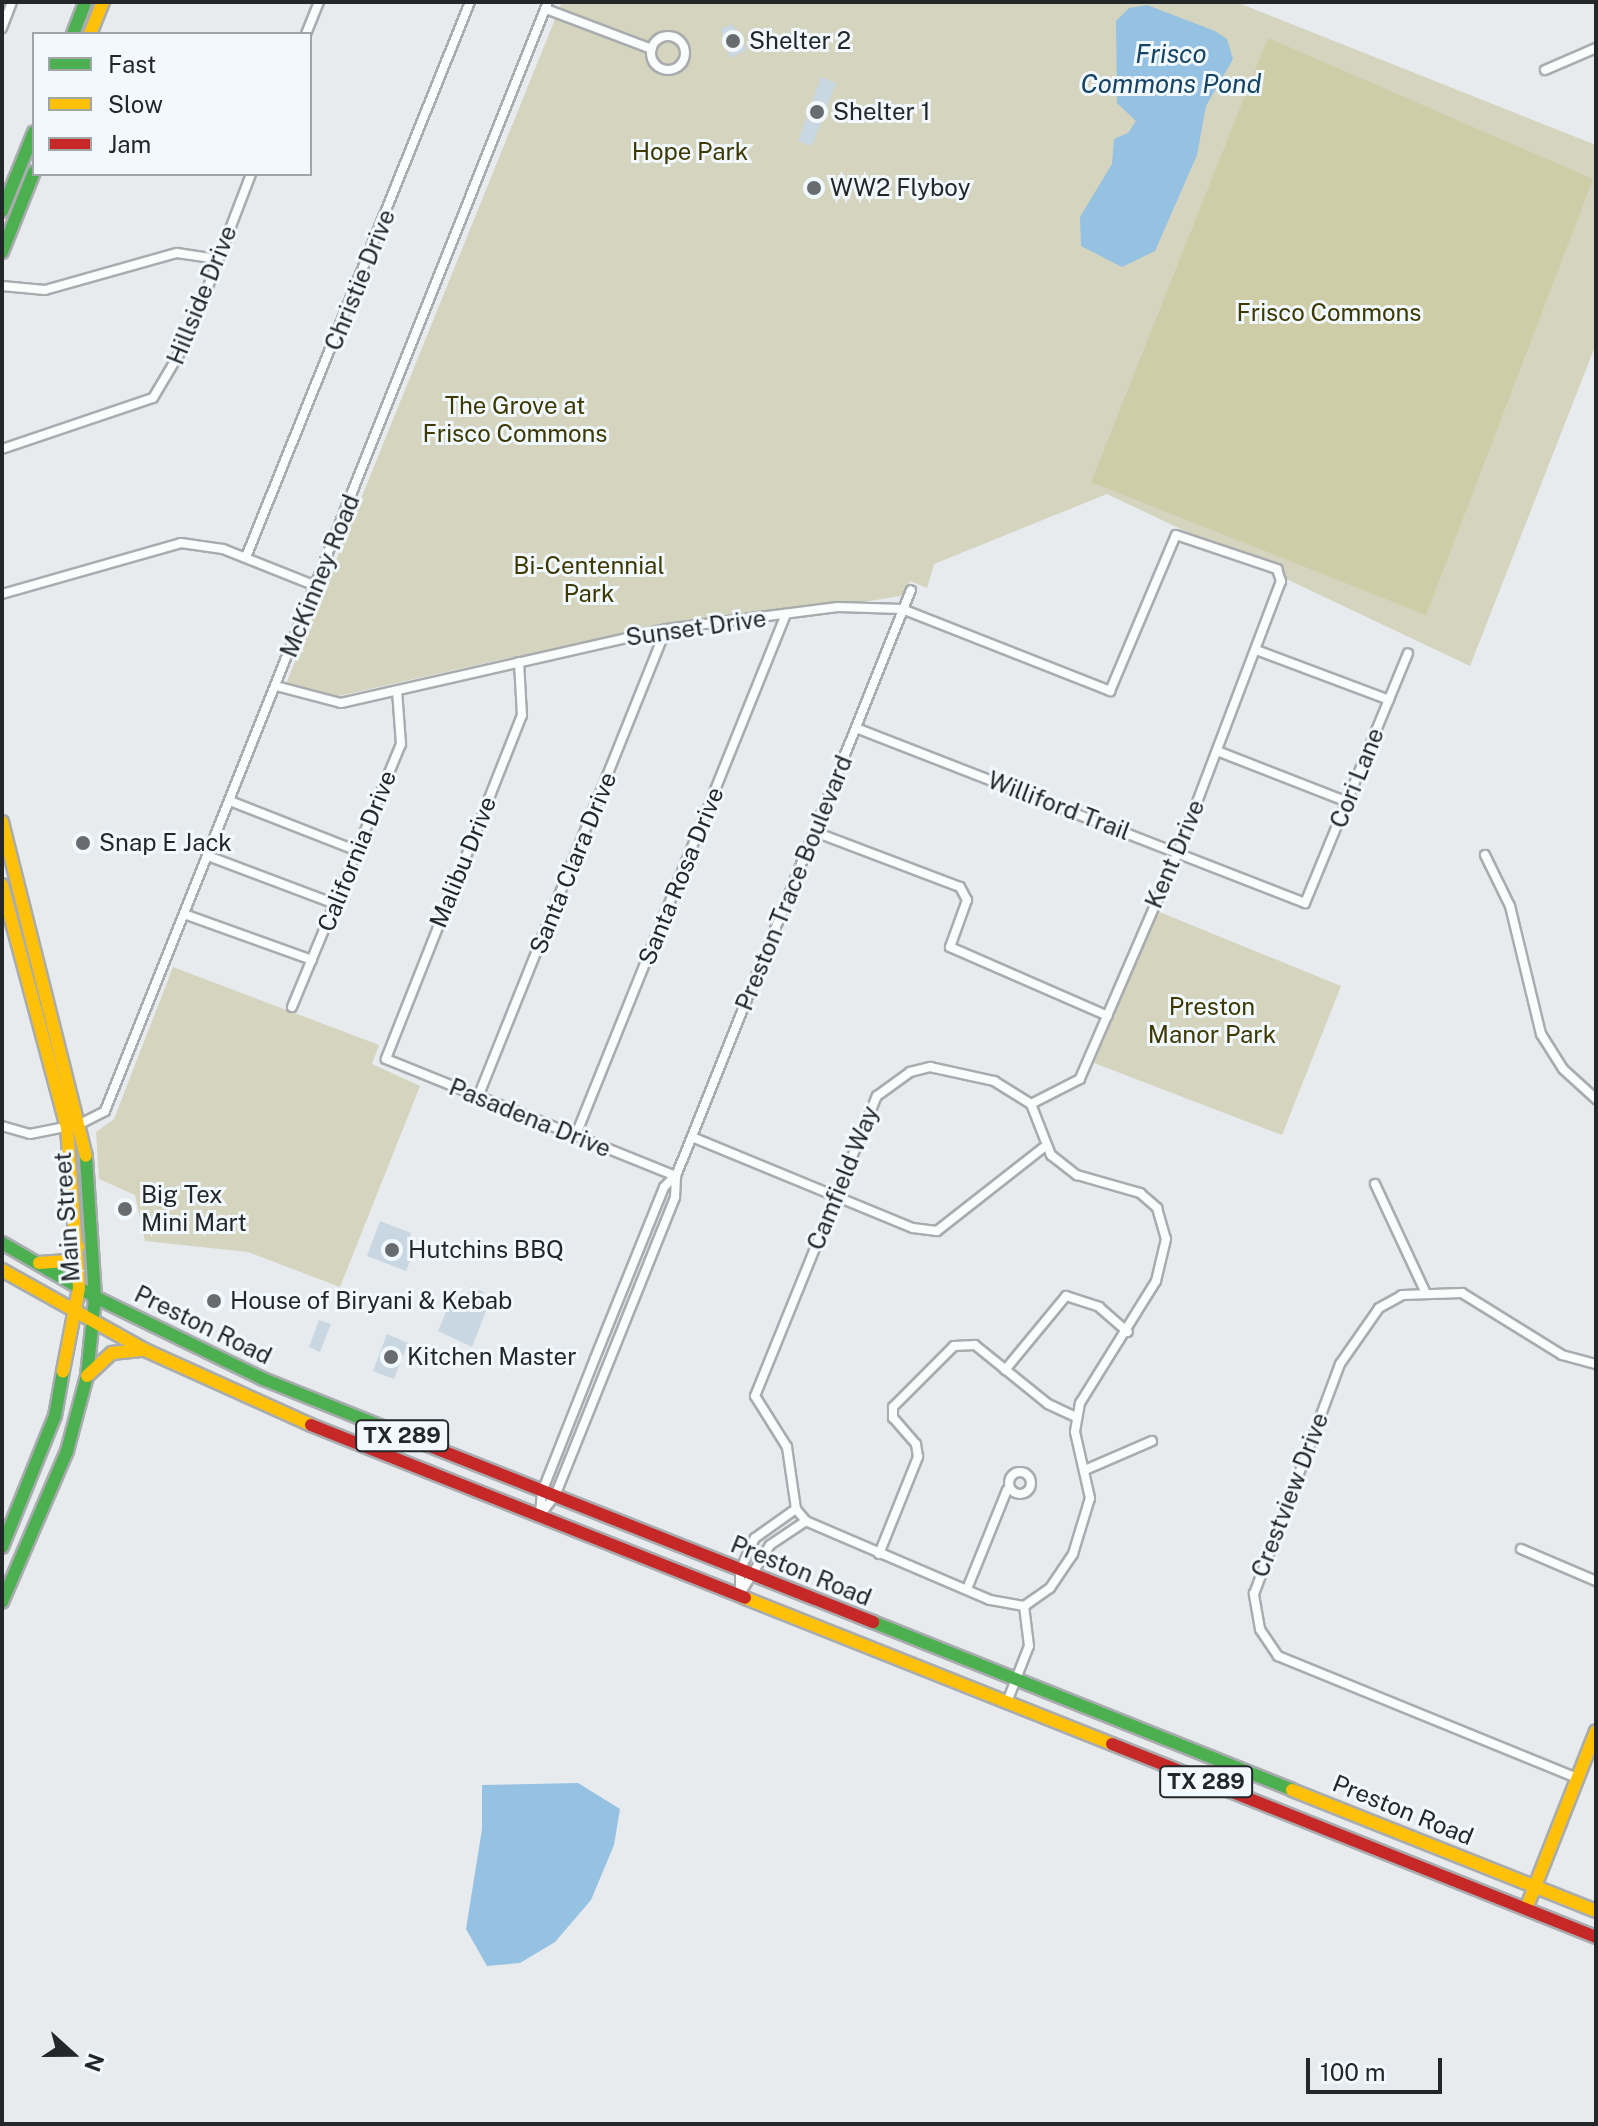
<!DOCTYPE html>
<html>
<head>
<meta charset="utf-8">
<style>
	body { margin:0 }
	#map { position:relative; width:1598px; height:2126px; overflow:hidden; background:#e7ebee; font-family:"Public Sans",sans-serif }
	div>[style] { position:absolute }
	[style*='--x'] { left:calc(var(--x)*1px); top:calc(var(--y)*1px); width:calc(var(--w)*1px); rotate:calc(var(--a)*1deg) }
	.green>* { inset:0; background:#d4d4bf }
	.forest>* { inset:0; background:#cfcda8 }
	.water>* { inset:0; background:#95c1e2 }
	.building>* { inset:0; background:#c9d7e2 }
	.roads { filter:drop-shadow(2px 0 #a9acaf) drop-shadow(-2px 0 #a9acaf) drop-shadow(0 2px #a9acaf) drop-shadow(0 -2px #a9acaf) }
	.street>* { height:8px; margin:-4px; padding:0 4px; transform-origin:4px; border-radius:4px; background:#fbfcfc }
	.street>.ring { margin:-4px; padding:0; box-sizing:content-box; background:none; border:8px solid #fbfcfc; border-radius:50% }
	.fast>* { height:12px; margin:-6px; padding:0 6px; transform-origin:6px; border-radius:6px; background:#4caf50 }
	.slow>* { height:12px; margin:-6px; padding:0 6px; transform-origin:6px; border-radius:6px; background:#ffc107 }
	.jam>* { height:12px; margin:-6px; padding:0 6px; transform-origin:6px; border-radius:6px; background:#c62828 }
	.dots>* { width:22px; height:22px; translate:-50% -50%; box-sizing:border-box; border:4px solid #f1f9ff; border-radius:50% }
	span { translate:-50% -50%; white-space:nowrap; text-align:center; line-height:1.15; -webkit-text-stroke:6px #f1f9ff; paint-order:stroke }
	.shield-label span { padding:2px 6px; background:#f1f9ff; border:2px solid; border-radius:6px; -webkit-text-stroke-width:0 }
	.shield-label { font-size:22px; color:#242729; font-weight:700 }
	.poi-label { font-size:24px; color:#242729 }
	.left { translate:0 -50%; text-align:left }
	.park-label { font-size:24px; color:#3d3800 }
	.street-label { font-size:24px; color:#242729 }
	.water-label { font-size:26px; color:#154363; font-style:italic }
	.frame { position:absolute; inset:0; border:4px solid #242729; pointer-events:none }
	.legend { position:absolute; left:32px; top:32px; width:280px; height:144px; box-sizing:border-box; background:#f1f9ff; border:2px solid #9fa5a9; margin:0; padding:10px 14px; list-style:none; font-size:24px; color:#242729 }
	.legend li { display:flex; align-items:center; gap:16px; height:40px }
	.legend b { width:40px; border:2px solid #9fa5a9 }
	.north { position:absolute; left:32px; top:2014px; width:80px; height:80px; -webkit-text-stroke:6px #f1f9ff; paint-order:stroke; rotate:111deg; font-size:22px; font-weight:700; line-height:32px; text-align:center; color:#242729 }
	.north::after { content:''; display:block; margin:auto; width:28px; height:36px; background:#242729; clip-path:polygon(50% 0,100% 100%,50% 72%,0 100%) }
	.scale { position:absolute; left:1306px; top:2058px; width:136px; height:36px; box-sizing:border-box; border:4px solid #242729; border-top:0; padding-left:10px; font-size:24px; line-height:28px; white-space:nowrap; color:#242729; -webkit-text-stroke:6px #f1f9ff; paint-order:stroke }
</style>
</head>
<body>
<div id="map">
	<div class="green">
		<div style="clip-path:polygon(562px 2px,1236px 2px,1596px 145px,1596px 344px,1470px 666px,1107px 494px,934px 564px,927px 588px,910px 581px,901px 596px,508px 658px,334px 697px,286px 684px)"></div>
		<div style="clip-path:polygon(1157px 911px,1341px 986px,1282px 1135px,1094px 1063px)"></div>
		<div style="clip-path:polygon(173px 967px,379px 1045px,372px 1064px,420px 1086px,340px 1287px,248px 1252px,145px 1241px,135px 1195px,99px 1179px,96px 1132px,114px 1119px)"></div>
	</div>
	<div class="forest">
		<div style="clip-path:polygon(1268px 38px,1593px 179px,1426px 615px,1091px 482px)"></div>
	</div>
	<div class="water">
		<div style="clip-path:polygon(1147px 5px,1215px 31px,1227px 39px,1233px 59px,1206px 106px,1197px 155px,1155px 251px,1122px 267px,1081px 246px,1080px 217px,1112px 164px,1114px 139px,1128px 133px,1136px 121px,1117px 103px,1116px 21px,1129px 8px)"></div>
		<div style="clip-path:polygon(578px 1783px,620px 1809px,614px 1845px,591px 1900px,555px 1942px,520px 1963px,487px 1966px,466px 1929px,482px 1829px,482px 1785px)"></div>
	</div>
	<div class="building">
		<div style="clip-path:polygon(732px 24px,747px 50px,730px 58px,721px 29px)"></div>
		<div style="clip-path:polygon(821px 77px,836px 83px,812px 146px,798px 141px)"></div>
		<div style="clip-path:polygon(380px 1221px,411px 1233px,408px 1241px,417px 1244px,406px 1271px,367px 1256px)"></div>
		<div style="clip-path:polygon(471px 1287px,484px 1292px,480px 1303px,488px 1306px,472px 1347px,438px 1331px,454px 1293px,466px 1298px)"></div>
		<div style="clip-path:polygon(319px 1320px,331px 1324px,320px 1352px,309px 1347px)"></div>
		<div style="clip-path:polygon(387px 1334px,408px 1343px,394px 1379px,373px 1371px)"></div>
	</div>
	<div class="roads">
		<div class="street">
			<div style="--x:546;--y:9;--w:113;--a:20.7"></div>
			<div style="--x:2;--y:28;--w:28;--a:-69"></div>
			<div style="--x:306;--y:34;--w:35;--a:-68"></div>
			<div class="ring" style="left:651px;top:36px;width:26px;height:26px"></div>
			<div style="--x:1545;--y:70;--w:56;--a:-23.3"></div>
			<div style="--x:2;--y:286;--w:43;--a:5.3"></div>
			<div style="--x:45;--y:290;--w:137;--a:-15.7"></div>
			<div style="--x:177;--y:253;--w:40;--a:8.5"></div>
			<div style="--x:2;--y:449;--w:159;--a:-18.7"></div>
			<div style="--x:153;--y:398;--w:69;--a:-59.3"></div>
			<div style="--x:188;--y:339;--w:177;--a:-69.1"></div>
			<div style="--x:246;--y:557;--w:598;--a:-68.02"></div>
			<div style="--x:2;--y:594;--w:186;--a:-15.9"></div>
			<div style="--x:181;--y:543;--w:42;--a:8.1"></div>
			<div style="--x:223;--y:549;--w:100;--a:21.7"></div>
			<div style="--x:1256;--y:650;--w:142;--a:20.6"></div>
			<div style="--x:519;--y:662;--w:53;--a:86.8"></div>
			<div style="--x:522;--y:715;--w:370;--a:111.6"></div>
			<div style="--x:386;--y:1059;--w:313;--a:22"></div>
			<div style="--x:276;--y:686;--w:67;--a:14.7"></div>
			<div style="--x:341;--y:703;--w:333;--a:-12.8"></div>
			<div style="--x:666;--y:629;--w:173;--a:-7.3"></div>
			<div style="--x:838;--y:607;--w:64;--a:1.8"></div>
			<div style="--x:902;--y:609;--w:224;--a:21.5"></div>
			<div style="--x:1110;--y:691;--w:169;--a:-67.1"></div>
			<div style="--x:1176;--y:535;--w:107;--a:18.6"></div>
			<div style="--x:1277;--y:569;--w:13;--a:72"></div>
			<div style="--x:1281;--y:581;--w:290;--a:110.8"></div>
			<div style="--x:1178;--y:852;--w:247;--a:113.4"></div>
			<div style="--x:1080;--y:1079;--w:55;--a:153"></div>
			<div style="--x:856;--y:728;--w:482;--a:21.3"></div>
			<div style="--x:1305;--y:903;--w:270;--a:-67.6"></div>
			<div style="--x:1217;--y:751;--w:141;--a:21.3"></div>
			<div style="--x:230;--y:801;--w:134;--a:21.4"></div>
			<div style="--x:815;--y:832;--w:155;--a:20.8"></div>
			<div style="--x:960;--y:887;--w:15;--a:62"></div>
			<div style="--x:967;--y:900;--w:50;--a:109.9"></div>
			<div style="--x:950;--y:947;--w:172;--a:23.6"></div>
			<div style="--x:1485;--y:855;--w:57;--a:63.9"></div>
			<div style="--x:1510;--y:906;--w:132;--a:76.4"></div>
			<div style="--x:1541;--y:1034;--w:41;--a:57.8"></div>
			<div style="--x:1563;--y:1069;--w:45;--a:42.3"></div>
			<div style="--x:208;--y:856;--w:136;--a:20.7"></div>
			<div style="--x:184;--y:914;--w:136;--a:19.8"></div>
			<div style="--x:292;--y:1007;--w:285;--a:-67.5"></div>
			<div style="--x:401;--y:744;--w:53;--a:-94.3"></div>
			<div style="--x:930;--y:1067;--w:66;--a:12.3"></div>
			<div style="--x:994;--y:1081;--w:44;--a:31.9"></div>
			<div style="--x:1031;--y:1104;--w:55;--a:68.6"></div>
			<div style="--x:1051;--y:1155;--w:33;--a:38"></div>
			<div style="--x:1077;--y:1175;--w:66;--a:15.9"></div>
			<div style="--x:1140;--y:1193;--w:23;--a:41"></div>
			<div style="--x:1157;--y:1208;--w:32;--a:74"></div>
			<div style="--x:1166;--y:1239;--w:43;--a:103.4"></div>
			<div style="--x:1156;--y:1281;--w:144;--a:121.9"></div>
			<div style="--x:1080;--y:1403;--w:29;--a:100"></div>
			<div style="--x:1075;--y:1432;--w:68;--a:77.2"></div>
			<div style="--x:1090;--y:1498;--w:59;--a:106.9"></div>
			<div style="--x:1073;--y:1554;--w:41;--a:124.1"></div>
			<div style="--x:1050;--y:1588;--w:32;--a:145"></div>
			<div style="--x:1024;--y:1606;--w:35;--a:-170"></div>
			<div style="--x:990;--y:1600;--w:200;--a:-156.8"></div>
			<div style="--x:806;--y:1521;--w:16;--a:-130"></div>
			<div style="--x:796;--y:1509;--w:63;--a:-98.3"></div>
			<div style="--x:787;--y:1447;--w:60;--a:-122.1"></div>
			<div style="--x:755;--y:1396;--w:324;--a:-67.9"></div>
			<div style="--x:877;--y:1096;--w:41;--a:-36"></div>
			<div style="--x:910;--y:1072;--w:21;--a:-14"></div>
			<div style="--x:478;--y:1097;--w:504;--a:-68.11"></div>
			<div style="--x:2;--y:1126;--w:29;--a:16"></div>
			<div style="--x:30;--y:1134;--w:51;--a:-11.3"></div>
			<div style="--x:80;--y:1124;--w:28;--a:-27"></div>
			<div style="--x:105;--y:1111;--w:1194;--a:-68.23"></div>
			<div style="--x:575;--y:1137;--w:564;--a:-68.03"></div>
			<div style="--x:692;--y:1137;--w:239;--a:22.4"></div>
			<div style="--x:913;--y:1228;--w:24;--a:7"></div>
			<div style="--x:937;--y:1231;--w:136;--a:-38.1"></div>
			<div style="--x:1375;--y:1184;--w:118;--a:65"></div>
			<div style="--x:1005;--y:1370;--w:96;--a:-50.5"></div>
			<div style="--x:1066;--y:1296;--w:35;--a:18"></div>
			<div style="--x:1099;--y:1307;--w:38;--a:41"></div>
			<div style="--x:1085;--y:1470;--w:73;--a:-23.4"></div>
			<div class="ring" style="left:1009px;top:1472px;width:14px;height:14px"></div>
			<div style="--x:540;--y:1514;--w:22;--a:-85"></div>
			<div style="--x:542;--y:1492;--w:144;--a:-68.4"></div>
			<div style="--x:595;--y:1358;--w:184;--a:-68"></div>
			<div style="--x:664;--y:1187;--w:16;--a:-45"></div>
			<div style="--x:540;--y:1515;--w:24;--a:-52"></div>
			<div style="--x:555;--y:1496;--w:322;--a:-68.1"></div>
			<div style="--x:675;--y:1197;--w:21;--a:-87"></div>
			<div style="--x:676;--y:1176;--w:631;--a:-68.15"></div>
			<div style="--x:1521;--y:1549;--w:82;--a:23.1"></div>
			<div style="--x:879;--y:1554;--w:105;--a:-68.1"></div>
			<div style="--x:918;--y:1457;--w:13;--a:-99"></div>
			<div style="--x:916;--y:1444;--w:35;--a:-131"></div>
			<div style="--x:893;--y:1418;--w:11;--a:-90"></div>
			<div style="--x:893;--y:1407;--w:86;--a:-45"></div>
			<div style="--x:954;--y:1346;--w:21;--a:-3"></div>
			<div style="--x:975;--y:1345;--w:94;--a:38.9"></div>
			<div style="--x:1048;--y:1404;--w:31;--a:25"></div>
			<div style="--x:967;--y:1589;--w:107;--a:-68"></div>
			<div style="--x:740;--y:1594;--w:57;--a:-58.5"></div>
			<div style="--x:770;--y:1545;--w:43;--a:-33.7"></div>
			<div style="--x:740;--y:1595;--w:24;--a:-90"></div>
			<div style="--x:740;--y:1571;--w:36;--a:-66"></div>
			<div style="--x:755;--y:1538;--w:50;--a:-35.3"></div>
			<div style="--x:1007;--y:1702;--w:60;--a:-68.6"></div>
			<div style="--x:1029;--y:1646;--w:40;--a:-97.1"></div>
			<div style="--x:1577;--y:1778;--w:323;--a:-157.8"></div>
			<div style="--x:1278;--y:1656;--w:32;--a:-124"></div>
			<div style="--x:1260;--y:1629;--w:36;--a:-100"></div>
			<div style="--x:1254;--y:1594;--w:246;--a:-69.5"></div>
			<div style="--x:1340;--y:1364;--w:68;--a:-55.1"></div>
			<div style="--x:1379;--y:1308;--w:26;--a:-29"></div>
			<div style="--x:1402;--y:1295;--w:60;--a:-1.9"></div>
			<div style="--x:1462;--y:1293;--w:118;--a:31.8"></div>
			<div style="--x:1562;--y:1355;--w:35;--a:15"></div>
		</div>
		<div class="fast">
			<div style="--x:73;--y:34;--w:34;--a:-69"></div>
			<div style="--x:2;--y:211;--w:85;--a:-67.9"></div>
			<div style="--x:2;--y:252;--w:86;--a:-68.2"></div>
			<div style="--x:2;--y:1243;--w:108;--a:30.1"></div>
			<div style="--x:95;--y:1297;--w:187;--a:26"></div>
			<div style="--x:263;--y:1379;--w:150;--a:21.9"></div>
			<div style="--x:2;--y:1547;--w:141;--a:-68"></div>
			<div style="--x:55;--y:1416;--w:46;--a:-79.9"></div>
			<div style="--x:2;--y:1602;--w:164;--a:-66.7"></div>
			<div style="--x:67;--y:1451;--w:78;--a:-75.1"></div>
			<div style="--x:87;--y:1376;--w:79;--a:-84.2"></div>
			<div style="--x:95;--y:1297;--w:141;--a:-93.7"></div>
			<div style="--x:873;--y:1622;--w:451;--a:21.8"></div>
		</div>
		<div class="slow">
			<div style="--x:90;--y:34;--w:35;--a:-68"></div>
			<div style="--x:2;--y:822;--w:344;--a:75.9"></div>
			<div style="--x:2;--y:885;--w:252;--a:75"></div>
			<div style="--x:67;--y:1128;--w:160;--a:85.7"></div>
			<div style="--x:79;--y:1288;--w:85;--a:100.9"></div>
			<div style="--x:39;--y:1263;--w:28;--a:-4"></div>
			<div style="--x:67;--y:1261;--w:18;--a:-52"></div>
			<div style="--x:2;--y:1270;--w:164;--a:29.2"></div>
			<div style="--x:145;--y:1350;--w:182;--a:24.3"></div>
			<div style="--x:87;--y:1376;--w:34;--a:-43"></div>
			<div style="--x:112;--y:1353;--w:29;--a:-6"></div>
			<div style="--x:745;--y:1598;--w:395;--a:21.7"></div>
			<div style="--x:1292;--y:1790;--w:327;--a:21.7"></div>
			<div style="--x:1526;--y:1909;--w:191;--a:-68.5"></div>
		</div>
		<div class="jam">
			<div style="--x:311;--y:1425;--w:467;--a:21.7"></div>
			<div style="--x:402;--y:1435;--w:507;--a:21.65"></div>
			<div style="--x:1112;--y:1744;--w:521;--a:21.74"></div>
		</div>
	</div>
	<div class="dots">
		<div style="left:733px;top:41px;background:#686c6e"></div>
		<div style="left:817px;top:112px;background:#686c6e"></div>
		<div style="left:814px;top:188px;background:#686c6e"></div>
		<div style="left:83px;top:843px;background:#686c6e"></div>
		<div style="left:125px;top:1209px;background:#686c6e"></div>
		<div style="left:392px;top:1250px;background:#686c6e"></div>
		<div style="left:214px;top:1301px;background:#686c6e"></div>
		<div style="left:391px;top:1357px;background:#686c6e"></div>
	</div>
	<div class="shield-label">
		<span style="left:402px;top:1436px">TX 289</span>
		<span style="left:1206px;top:1782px">TX 289</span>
	</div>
	<div class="poi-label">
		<span class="left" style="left:749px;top:41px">Shelter 2</span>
		<span class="left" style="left:833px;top:112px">Shelter 1</span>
		<span class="left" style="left:830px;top:188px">WW2 Flyboy</span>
		<span class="left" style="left:99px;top:843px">Snap E Jack</span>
		<span class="left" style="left:141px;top:1209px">Big Tex<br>Mini Mart</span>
		<span class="left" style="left:408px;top:1250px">Hutchins BBQ</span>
		<span class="left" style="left:230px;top:1301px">House of Biryani &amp; Kebab</span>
		<span class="left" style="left:407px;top:1357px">Kitchen Master</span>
	</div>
	<div class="park-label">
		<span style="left:690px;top:152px">Hope Park</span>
		<span style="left:1329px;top:313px">Frisco Commons</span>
		<span style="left:515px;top:420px">The Grove at<br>Frisco Commons</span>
		<span style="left:589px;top:580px">Bi-Centennial<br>Park</span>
		<span style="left:1212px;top:1021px">Preston<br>Manor Park</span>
	</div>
	<div class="street-label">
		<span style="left:360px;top:280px;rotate:-68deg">Christie Drive</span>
		<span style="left:202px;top:295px;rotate:-68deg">Hillside Drive</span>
		<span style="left:320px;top:576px;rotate:-68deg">McKinney Road</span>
		<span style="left:696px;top:628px;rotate:-8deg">Sunset Drive</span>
		<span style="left:1357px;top:778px;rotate:-68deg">Cori Lane</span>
		<span style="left:1059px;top:806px;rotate:21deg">Williford Trail</span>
		<span style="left:357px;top:851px;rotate:-68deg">California Drive</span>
		<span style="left:1175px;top:854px;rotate:-67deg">Kent Drive</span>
		<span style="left:463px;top:862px;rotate:-68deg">Malibu Drive</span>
		<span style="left:573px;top:863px;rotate:-68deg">Santa Clara Drive</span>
		<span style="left:681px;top:876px;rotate:-68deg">Santa Rosa Drive</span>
		<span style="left:794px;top:883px;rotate:-68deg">Preston Trace Boulevard</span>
		<span style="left:530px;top:1118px;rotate:22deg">Pasadena Drive</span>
		<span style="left:843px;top:1178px;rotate:-68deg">Camfield Way</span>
		<span style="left:67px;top:1217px;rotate:-94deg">Main Street</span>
		<span style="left:203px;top:1325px;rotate:26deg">Preston Road</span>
		<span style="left:1290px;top:1495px;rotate:-69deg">Crestview Drive</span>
		<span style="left:801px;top:1571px;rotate:22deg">Preston Road</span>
		<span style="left:1403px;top:1810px;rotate:22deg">Preston Road</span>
	</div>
	<div class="water-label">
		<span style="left:1171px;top:69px">Frisco<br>Commons Pond</span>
	</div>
	<div class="frame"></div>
	<ul class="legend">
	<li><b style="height:10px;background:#4caf50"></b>Fast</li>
	<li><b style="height:10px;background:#ffc107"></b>Slow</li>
	<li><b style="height:10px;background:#c62828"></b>Jam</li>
	</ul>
	<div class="north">N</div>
	<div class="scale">100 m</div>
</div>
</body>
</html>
